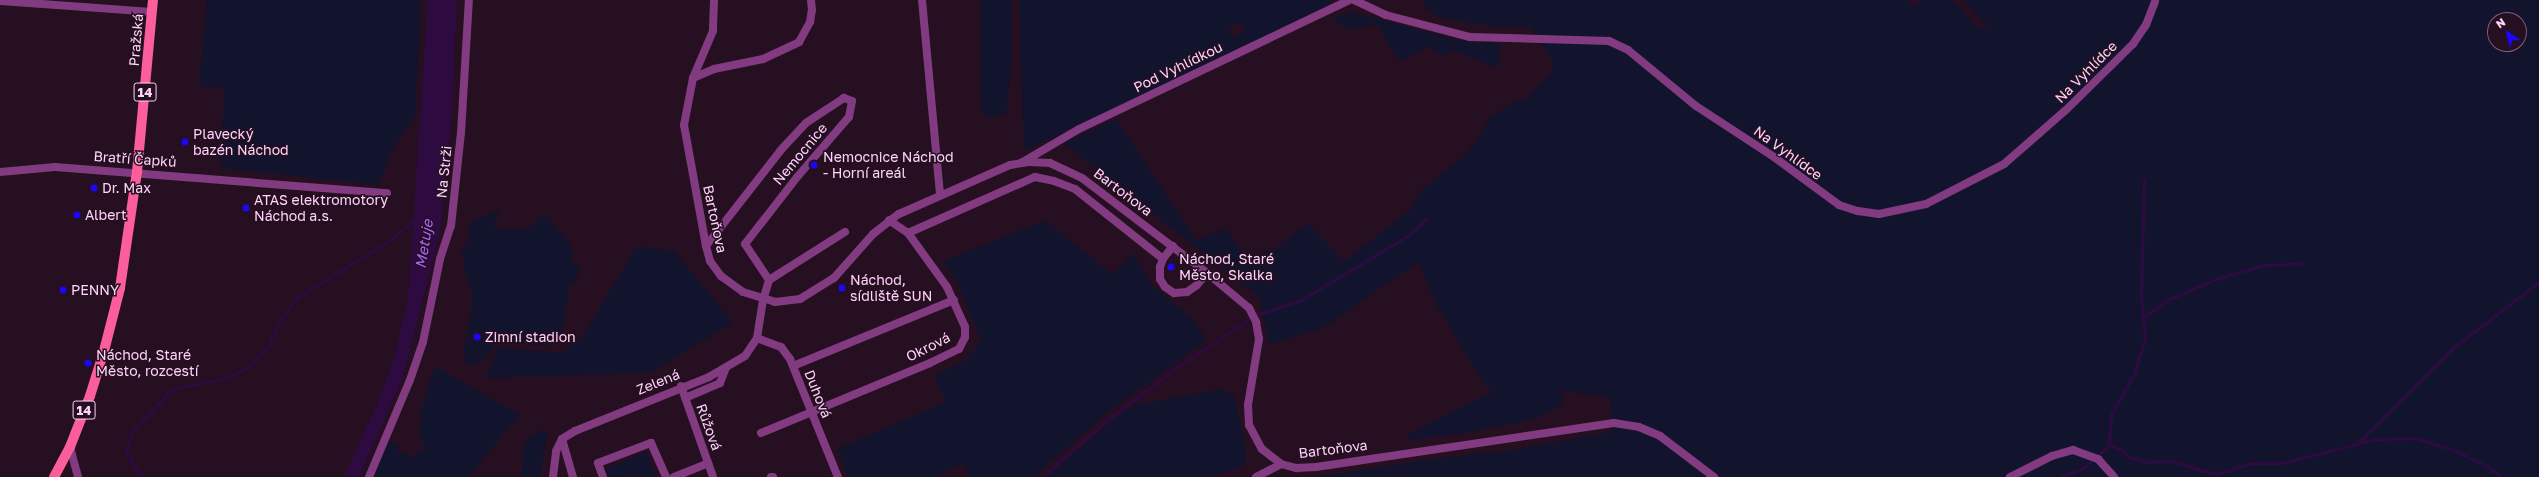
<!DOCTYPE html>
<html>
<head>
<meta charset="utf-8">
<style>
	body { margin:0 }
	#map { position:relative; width:2539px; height:477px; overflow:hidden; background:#250f21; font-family:"Golos Text",sans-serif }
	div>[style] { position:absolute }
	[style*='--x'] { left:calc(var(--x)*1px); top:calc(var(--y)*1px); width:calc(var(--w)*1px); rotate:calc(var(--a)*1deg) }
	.green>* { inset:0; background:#12142e }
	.water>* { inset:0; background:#2d0b41 }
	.stream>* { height:3px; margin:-1.5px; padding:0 1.5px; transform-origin:1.5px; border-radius:1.5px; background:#2d0b41 }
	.minor>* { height:8px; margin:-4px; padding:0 4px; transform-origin:4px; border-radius:4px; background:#823b81 }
	.tertiary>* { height:8px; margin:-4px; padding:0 4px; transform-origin:4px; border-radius:4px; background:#823b81 }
	.primary>* { height:10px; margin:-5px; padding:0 5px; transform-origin:5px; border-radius:5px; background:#fb5e9b }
	.dots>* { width:11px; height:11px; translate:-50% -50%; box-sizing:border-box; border:2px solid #250f21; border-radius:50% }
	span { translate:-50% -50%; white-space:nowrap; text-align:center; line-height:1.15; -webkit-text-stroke:3px #250f21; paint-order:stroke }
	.shield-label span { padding:1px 3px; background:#250f21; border:1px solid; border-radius:3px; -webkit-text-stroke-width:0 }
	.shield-label { font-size:13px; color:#fed4fa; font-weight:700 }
	.street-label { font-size:14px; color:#fed4fa }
	.poi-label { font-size:14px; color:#fed4fa }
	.left { translate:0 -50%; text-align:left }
	.water-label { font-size:15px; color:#a865fb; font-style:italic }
	.north { position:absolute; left:2487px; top:12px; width:40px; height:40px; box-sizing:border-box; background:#250f21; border:1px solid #7c5e78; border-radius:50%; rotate:325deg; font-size:11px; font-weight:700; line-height:16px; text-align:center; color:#fed4fa }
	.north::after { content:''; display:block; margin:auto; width:14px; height:18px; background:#1b06f7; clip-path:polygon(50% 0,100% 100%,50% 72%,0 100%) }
</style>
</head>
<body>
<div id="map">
	<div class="green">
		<div style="clip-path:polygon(207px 0,421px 0,415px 115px,393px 148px,378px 185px,221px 168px,224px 88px,199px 86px)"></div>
		<div style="clip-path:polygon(980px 0,1011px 0,1012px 60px,1006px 114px,987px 118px,980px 105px)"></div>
		<div style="clip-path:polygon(evenodd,1019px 0,1332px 0,1330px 4px,1280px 29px,1024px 151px,1019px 0,1239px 22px,1245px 30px,1234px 38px,1228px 29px,1239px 22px)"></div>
		<div style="clip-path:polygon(evenodd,1422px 0,1908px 0,1912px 7px,1923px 0,1952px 0,1976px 26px,1990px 30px,1964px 0,2539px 0,2539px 477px,1317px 477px,1431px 459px,1507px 451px,1612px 432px,1610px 398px,1558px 390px,1564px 397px,1563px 403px,1547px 414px,1531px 420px,1460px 434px,1408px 440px,1406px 437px,1409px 434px,1493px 391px,1485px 385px,1437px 306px,1418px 262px,1323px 328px,1269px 344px,1259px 297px,1064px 143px,1116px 119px,1196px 241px,1226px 228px,1247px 259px,1279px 246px,1308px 223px,1344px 262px,1410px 210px,1419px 192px,1460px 160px,1477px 141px,1490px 118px,1516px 100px,1527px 98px,1553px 72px,1552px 60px,1531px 27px,1492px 26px,1440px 18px,1427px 9px,1422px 0,2495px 20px,2519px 20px,2519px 44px,2495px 44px,2495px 20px)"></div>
		<div style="clip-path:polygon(1351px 12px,1458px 40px,1502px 44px,1497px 68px,1453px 50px,1443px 56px,1429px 46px,1400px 61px,1392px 51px,1377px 24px,1352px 30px,1344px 25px,1338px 25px,1334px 18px)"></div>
		<div style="clip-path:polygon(499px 210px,493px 228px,515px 231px,528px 229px,544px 214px,566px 238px,573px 252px,572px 264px,579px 265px,576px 283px,570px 282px,562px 333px,559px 333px,559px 339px,548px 346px,499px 342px,479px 363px,472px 365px,466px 364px,464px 349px,473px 299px,465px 269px,462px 246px,468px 243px,472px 221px)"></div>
		<div style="clip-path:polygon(1045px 221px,1113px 275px,1133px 253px,1152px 285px,1190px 317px,1207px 340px,1108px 412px,1034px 477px,970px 477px,964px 464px,933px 477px,848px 477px,837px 449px,946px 402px,934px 376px,967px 360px,981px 341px,958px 282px,943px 261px)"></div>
		<div style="clip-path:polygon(637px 246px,674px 251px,733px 323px,649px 373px,485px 378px,498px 348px,562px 353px,582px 337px)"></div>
		<div style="clip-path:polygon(435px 366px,521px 416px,503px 434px,469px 477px,374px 477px,389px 441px,399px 444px,397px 451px,415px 457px,418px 450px,426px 453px,419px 428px,423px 415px,420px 414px)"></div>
		<div style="clip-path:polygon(1223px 389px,1234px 396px,1246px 449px,1245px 465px,1224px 473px,1206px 477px,1047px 477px,1114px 419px,1135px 405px)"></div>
		<div style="clip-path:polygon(540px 430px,547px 433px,540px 477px,521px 476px,526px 439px)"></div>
		<div style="clip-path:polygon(646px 452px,656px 476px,608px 477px,605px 469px)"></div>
	</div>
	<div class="water">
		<div style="clip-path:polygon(428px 0,457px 0,451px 126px,439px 236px,403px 377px,359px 477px,344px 477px,377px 404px,395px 356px,408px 298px)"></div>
	</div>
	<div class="stream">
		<div style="--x:2144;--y:317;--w:31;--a:-36"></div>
		<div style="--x:2169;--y:299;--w:51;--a:-23.1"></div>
		<div style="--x:2216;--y:279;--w:50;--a:-16.3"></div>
		<div style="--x:2264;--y:265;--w:37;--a:-2"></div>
		<div style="--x:2357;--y:444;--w:20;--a:-15"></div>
		<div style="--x:2376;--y:439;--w:39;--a:-1"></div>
		<div style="--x:2415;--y:438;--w:39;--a:17"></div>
		<div style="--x:2452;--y:449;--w:39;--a:26"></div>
		<div style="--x:2487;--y:466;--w:19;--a:36"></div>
		<div style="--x:2109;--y:445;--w:30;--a:-86"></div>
		<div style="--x:2111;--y:415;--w:47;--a:-60.7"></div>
		<div style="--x:2134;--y:374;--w:39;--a:-73"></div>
		<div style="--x:2145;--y:337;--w:40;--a:-95.7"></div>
		<div style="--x:2141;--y:297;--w:117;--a:-88.5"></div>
		<div style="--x:143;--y:477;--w:14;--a:-129"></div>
		<div style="--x:134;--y:466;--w:18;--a:-117"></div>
		<div style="--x:126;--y:450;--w:19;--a:-72"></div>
		<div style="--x:132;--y:432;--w:59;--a:-47.1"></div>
		<div style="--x:172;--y:389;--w:59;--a:-11.7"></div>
		<div style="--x:230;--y:377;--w:23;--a:-29"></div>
		<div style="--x:250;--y:366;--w:26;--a:-47"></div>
		<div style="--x:268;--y:347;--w:28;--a:-67"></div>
		<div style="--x:279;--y:321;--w:31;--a:-52"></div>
		<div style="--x:298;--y:297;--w:105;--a:-31.7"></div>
		<div style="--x:387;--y:242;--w:36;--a:-39"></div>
		<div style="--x:1042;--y:477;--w:85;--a:-41.2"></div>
		<div style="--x:1106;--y:421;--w:88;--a:-37.1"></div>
		<div style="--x:1176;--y:368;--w:95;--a:-33.9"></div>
		<div style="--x:1255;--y:315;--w:48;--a:-18.1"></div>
		<div style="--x:1301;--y:300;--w:128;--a:-31"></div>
		<div style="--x:1411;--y:234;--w:21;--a:-45"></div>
		<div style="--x:2060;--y:477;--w:25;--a:-21"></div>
		<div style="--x:2083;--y:468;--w:35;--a:-41"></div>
		<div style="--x:2109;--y:445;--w:14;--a:21"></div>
		<div style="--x:2122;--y:450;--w:10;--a:45"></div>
		<div style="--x:2129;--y:457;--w:19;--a:16"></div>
		<div style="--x:2147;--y:462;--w:24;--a:-2"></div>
		<div style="--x:2171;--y:461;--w:47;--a:16.1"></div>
		<div style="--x:2216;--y:474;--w:38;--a:-17"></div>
		<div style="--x:2252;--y:463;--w:30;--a:0"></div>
		<div style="--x:2282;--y:463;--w:77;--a:-14.2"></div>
		<div style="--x:2357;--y:444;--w:137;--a:-45"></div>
		<div style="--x:2454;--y:347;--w:107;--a:-37.4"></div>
	</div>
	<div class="minor">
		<div style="--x:922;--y:0;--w:195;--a:84.7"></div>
		<div style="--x:1354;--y:0;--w:35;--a:25"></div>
		<div style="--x:1386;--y:15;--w:87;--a:14.7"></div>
		<div style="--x:1470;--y:37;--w:139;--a:1.6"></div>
		<div style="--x:1609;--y:41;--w:21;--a:25"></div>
		<div style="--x:1628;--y:50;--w:88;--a:39.5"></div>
		<div style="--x:1696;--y:106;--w:93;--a:33.2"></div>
		<div style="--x:1774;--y:157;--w:81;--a:36.4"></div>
		<div style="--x:1839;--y:205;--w:20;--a:18"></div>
		<div style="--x:1858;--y:211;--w:21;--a:8"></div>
		<div style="--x:1879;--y:214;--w:48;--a:-12"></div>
		<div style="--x:1926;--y:204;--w:88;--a:-27.1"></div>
		<div style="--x:2004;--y:164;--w:82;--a:-41.1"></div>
		<div style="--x:2066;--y:110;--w:94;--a:-44.6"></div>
		<div style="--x:2133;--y:44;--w:23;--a:-56"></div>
		<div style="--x:2146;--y:25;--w:25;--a:-69"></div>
		<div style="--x:0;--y:1;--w:152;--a:4.1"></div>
		<div style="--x:693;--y:78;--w:23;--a:-23"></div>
		<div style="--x:714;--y:69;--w:50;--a:-11.5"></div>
		<div style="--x:763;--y:59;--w:40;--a:-25"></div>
		<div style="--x:799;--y:42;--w:23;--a:-61"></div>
		<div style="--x:810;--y:22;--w:12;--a:-81"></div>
		<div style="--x:812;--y:10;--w:10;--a:-96"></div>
		<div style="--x:1021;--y:163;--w:67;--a:-30.4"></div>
		<div style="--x:1079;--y:129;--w:299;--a:-25.5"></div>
		<div style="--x:0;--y:172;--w:55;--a:-5.2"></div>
		<div style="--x:55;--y:167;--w:333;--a:4.5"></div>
		<div style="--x:908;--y:233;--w:139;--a:-23.8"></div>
		<div style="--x:1035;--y:177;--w:19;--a:12"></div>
		<div style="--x:1054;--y:181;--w:22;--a:21"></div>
		<div style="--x:1075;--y:189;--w:112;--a:38.5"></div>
		<div style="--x:1173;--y:246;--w:16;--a:128"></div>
		<div style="--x:1163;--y:259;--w:9;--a:111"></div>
		<div style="--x:1160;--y:267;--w:12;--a:90"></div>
		<div style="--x:1160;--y:279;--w:9;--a:58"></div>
		<div style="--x:1165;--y:287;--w:11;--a:34"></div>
		<div style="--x:1174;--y:293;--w:13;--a:-4"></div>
		<div style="--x:1187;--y:292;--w:12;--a:-35"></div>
		<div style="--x:1197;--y:285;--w:16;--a:-50"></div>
		<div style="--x:769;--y:280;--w:90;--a:-32.3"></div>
		<div style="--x:757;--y:338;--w:26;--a:21"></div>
		<div style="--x:781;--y:347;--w:15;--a:53"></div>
		<div style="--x:790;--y:359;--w:127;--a:67.9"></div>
		<div style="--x:793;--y:366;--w:174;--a:-22.3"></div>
		<div style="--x:681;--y:386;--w:96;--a:70.6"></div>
		<div style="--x:685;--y:398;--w:38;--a:-23"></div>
		<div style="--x:720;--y:383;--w:17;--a:-69"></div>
		<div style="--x:761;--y:433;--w:183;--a:-22.5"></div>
		<div style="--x:930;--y:363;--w:32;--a:-26"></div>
		<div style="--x:959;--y:349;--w:13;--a:-63"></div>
		<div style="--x:965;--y:337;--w:10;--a:-90"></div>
		<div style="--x:965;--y:327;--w:44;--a:-114.2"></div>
		<div style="--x:947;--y:287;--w:67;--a:-125.8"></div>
		<div style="--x:908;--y:233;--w:23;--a:-146"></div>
		<div style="--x:562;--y:439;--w:40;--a:74"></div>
		<div style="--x:70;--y:447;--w:31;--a:75"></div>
		<div style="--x:369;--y:477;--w:105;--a:-67.1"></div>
		<div style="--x:410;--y:380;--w:40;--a:-71.1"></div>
		<div style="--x:423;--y:342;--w:85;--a:-78.4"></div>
		<div style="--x:440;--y:259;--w:35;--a:-72"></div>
		<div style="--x:451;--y:226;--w:94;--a:-83.9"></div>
		<div style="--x:461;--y:133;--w:133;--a:-86.6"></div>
		<div style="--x:553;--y:477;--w:26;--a:-83"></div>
		<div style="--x:556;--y:451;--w:13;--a:-63"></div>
		<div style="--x:562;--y:439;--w:15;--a:-32"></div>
		<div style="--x:575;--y:431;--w:144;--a:-21.9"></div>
		<div style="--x:709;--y:377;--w:42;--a:-30.3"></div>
		<div style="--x:745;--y:356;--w:22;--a:-56"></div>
		<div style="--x:757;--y:338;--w:38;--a:-81"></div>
		<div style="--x:763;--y:300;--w:21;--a:-73"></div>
		<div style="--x:769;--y:280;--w:43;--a:-123.7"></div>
		<div style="--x:745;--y:244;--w:86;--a:-52.1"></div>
		<div style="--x:798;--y:176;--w:78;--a:-49.2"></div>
		<div style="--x:849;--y:117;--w:16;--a:-79"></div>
		<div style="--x:852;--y:101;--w:9;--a:-159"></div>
		<div style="--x:844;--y:98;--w:45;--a:146.7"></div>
		<div style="--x:806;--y:123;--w:37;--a:133"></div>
		<div style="--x:781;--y:150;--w:122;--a:128"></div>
		<div style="--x:603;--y:477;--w:15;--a:-110"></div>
		<div style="--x:598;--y:463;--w:57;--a:-20.7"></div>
		<div style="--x:651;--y:443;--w:37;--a:66"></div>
		<div style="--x:674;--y:477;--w:37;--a:-22"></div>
		<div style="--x:771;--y:477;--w:2;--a:0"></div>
		<div style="--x:1256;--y:477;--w:28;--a:-27"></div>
	</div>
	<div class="tertiary">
		<div style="--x:714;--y:0;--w:31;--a:92"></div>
		<div style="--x:713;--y:31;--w:51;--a:113.1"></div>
		<div style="--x:693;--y:78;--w:48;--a:100.8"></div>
		<div style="--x:684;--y:125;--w:123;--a:79.7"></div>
		<div style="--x:706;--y:246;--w:16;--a:75"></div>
		<div style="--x:710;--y:261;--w:19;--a:54"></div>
		<div style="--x:721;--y:276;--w:27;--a:36"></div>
		<div style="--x:743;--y:292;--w:34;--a:17"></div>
		<div style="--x:775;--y:302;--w:25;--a:-7"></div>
		<div style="--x:800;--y:299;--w:40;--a:-32"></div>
		<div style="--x:834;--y:278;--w:59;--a:-48.4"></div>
		<div style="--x:873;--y:234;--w:33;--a:-38"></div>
		<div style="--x:899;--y:214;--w:121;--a:-23.8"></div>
		<div style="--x:1010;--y:165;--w:19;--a:-9"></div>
		<div style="--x:1029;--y:162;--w:21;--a:3"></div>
		<div style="--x:1050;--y:163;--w:35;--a:25"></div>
		<div style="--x:1082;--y:178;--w:157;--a:37.2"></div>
		<div style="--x:1207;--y:273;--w:55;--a:39.8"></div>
		<div style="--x:1249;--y:308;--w:16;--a:63"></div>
		<div style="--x:1256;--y:322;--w:17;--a:80"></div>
		<div style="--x:1259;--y:339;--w:67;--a:99.5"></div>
		<div style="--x:1248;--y:405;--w:20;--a:87"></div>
		<div style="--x:1249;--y:425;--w:27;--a:62"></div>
		<div style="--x:1262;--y:449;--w:24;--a:38"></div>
		<div style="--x:1281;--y:464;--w:16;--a:15"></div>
		<div style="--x:1296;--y:468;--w:20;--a:-3"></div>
		<div style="--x:1316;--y:467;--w:301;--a:-8.4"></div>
		<div style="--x:1614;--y:423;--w:25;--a:9"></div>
		<div style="--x:1639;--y:427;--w:23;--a:23"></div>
		<div style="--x:1660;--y:436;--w:68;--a:37.2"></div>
		<div style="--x:2010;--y:477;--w:47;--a:-26.6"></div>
		<div style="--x:2052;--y:456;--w:22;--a:-16"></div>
		<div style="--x:2073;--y:450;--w:27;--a:20"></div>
		<div style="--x:2098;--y:459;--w:24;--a:48"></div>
	</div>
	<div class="primary">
		<div style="--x:54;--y:477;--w:34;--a:-62"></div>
		<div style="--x:70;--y:447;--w:55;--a:-68.6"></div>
		<div style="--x:90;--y:396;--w:47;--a:-72.7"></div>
		<div style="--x:104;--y:351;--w:65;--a:-75.7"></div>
		<div style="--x:120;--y:288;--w:117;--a:-81.7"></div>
		<div style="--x:137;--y:172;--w:173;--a:-84.7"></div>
	</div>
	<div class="dots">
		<div style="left:185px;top:142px;background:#1b06f7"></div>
		<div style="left:814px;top:165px;background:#1b06f7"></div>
		<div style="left:94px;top:188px;background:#1b06f7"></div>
		<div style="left:246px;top:208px;background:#1b06f7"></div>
		<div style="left:77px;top:215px;background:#1b06f7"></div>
		<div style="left:1171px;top:267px;background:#1b06f7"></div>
		<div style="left:842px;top:288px;background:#1b06f7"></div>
		<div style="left:63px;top:290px;background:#1b06f7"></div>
		<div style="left:477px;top:337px;background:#1b06f7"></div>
		<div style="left:88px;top:363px;background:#1b06f7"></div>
	</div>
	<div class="shield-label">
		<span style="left:145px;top:92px">14</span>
		<span style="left:84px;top:410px">14</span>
	</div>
	<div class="street-label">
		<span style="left:136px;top:40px;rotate:-85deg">Pražská</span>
		<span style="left:1178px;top:67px;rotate:-26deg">Pod Vyhlídkou</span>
		<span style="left:2086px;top:72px;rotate:-45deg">Na Vyhlídce</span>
		<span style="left:1788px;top:153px;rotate:36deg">Na Vyhlídce</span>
		<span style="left:800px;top:154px;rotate:-50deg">Nemocnice</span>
		<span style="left:135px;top:159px;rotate:4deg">Bratří Čapků</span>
		<span style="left:444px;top:172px;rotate:-84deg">Na Strži</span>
		<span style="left:1123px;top:192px;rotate:37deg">Bartoňova</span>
		<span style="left:715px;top:219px;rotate:78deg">Bartoňova</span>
		<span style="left:928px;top:347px;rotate:-27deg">Okrová</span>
		<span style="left:658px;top:382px;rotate:-22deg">Zelená</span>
		<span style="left:818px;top:394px;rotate:68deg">Duhová</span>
		<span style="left:709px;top:427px;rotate:70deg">Růžová</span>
		<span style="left:1333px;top:449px;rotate:-7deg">Bartoňova</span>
	</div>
	<div class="poi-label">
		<span class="left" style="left:193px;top:142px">Plavecký<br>bazén Náchod</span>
		<span class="left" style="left:823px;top:165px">Nemocnice Náchod<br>- Horní areál</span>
		<span class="left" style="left:102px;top:188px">Dr. Max</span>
		<span class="left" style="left:254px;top:208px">ATAS elektromotory<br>Náchod a.s.</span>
		<span class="left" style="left:85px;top:215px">Albert</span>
		<span class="left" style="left:1179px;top:267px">Náchod, Staré<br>Město, Skalka</span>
		<span class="left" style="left:850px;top:288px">Náchod,<br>sídliště SUN</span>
		<span class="left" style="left:71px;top:290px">PENNY</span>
		<span class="left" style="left:485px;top:337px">Zimní stadion</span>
		<span class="left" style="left:96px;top:363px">Náchod, Staré<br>Město, rozcestí</span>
	</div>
	<div class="water-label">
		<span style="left:424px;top:244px;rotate:-81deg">Metuje</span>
	</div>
	<div class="north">N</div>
</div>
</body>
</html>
